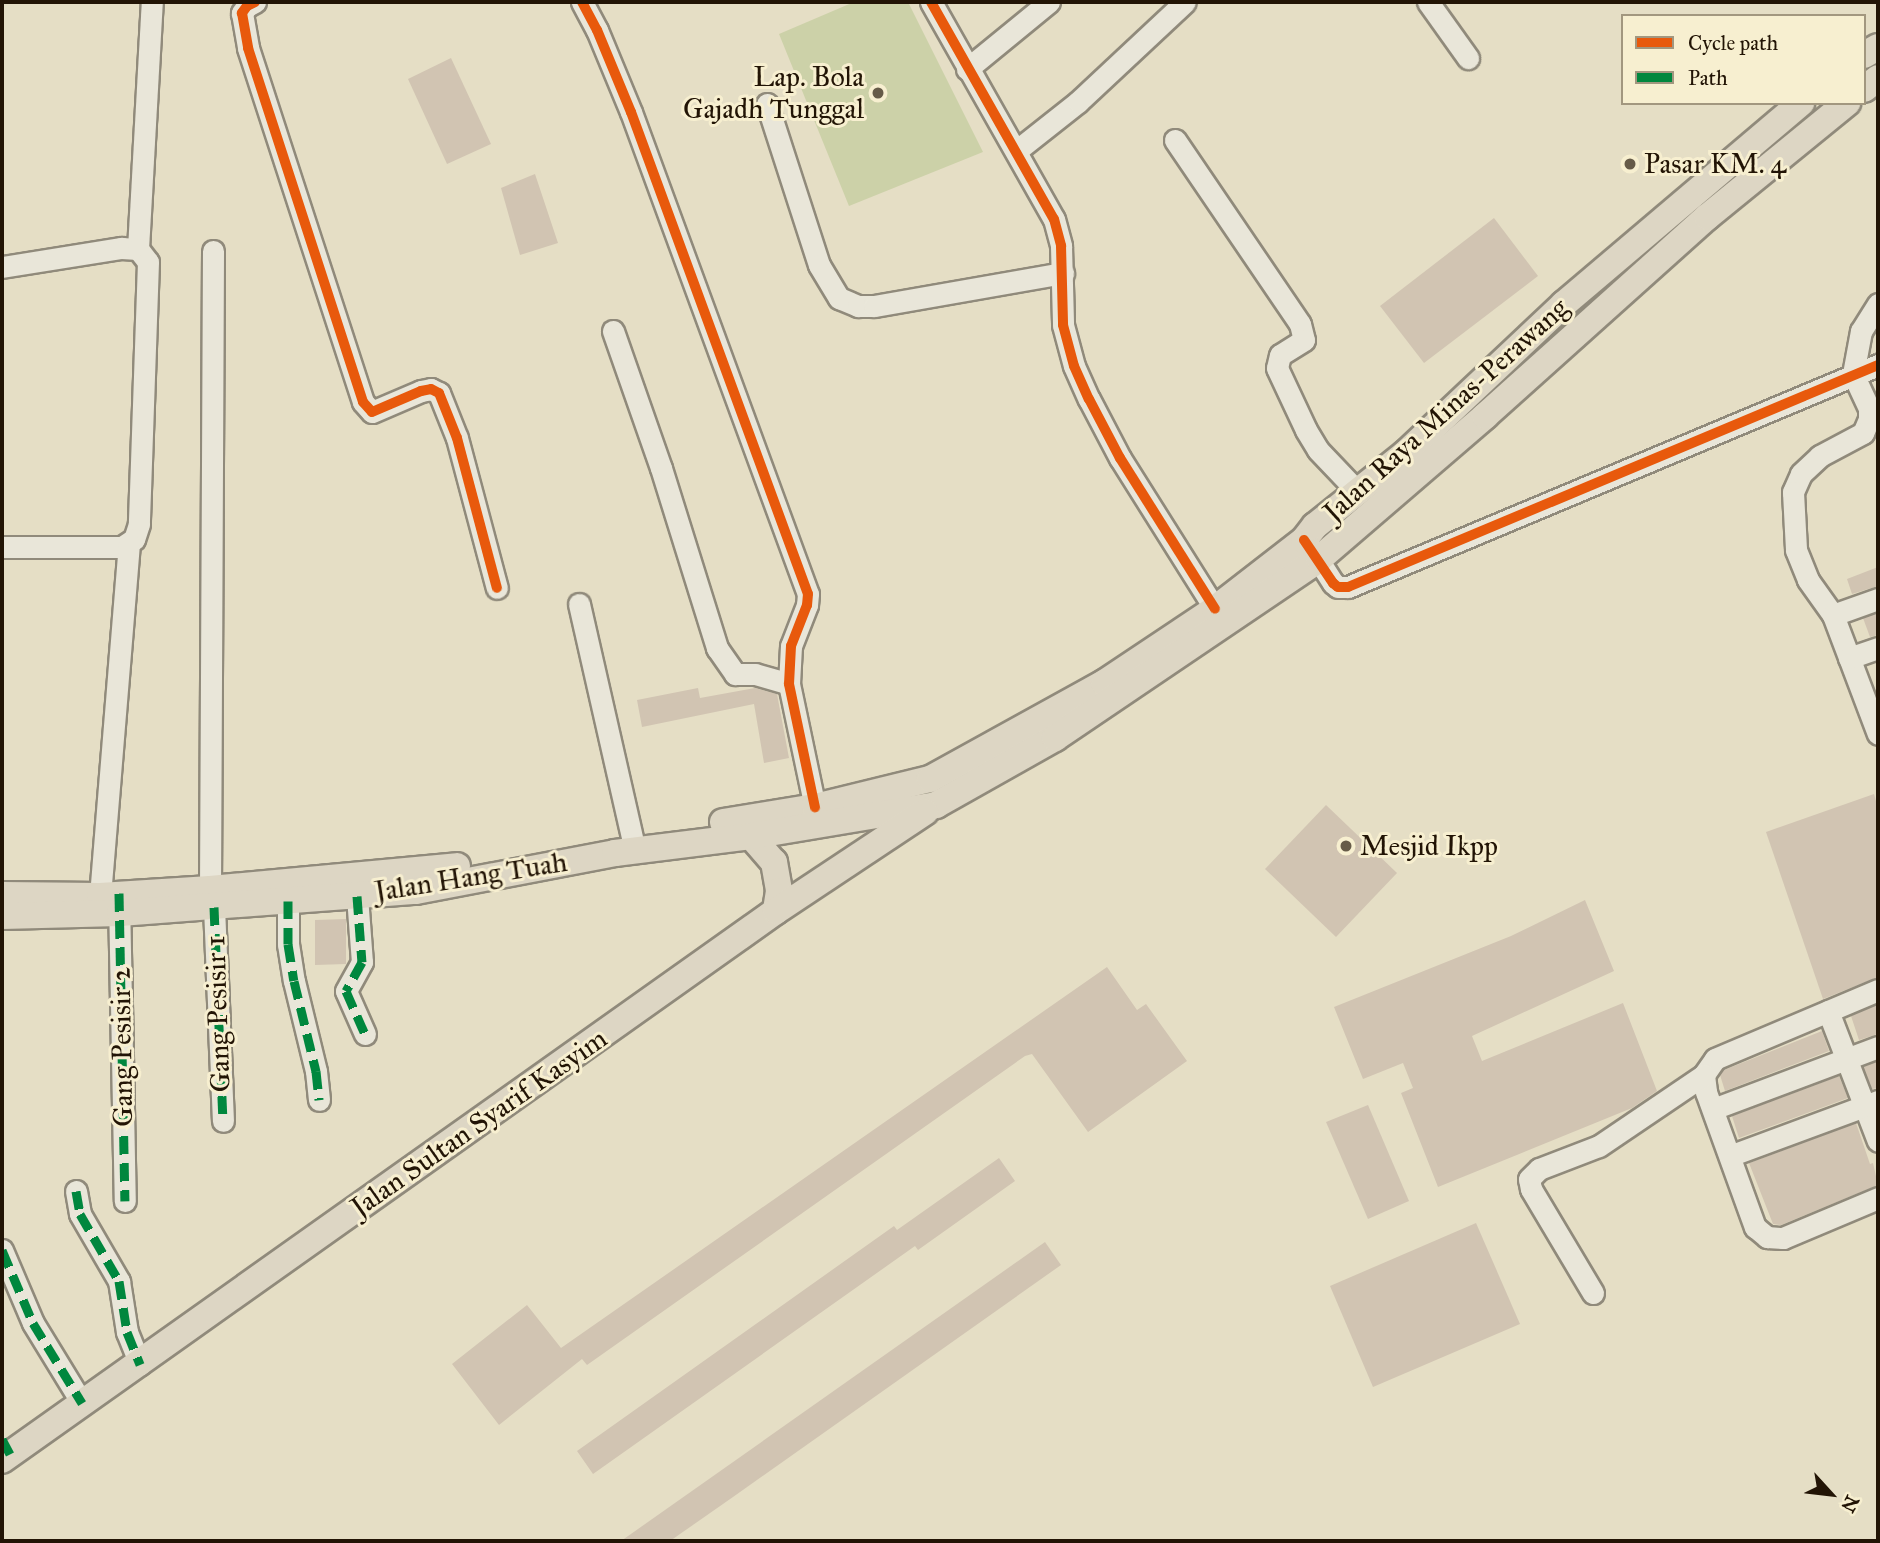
<!DOCTYPE html>
<html>
<head>
<meta charset="utf-8">
<style>
	body { margin:0 }
	#map { position:relative; width:1880px; height:1543px; overflow:hidden; background:#e5dec5; font-family:"IM FELL Great Primer",serif }
	div>[style] { position:absolute }
	[style*='--x'] { left:calc(var(--x)*1px); top:calc(var(--y)*1px); width:calc(var(--w)*1px); rotate:calc(var(--a)*1deg) }
	.green>* { inset:0; background:#ccd1a8 }
	.building>* { inset:0; background:#d1c4b2 }
	.roads { filter:drop-shadow(2px 0 #908a7b) drop-shadow(-2px 0 #908a7b) drop-shadow(0 2px #908a7b) drop-shadow(0 -2px #908a7b) }
	.minor>* { height:21px; margin:-10.5px; padding:0 10.5px; transform-origin:10.5px; border-radius:10.5px; background:#e9e6d9 }
	.major>* { height:26px; margin:-13px; padding:0 13px; transform-origin:13px; border-radius:13px; background:#ddd6c4 }
	.quiet>* { height:9px; margin-top:-4.5px; transform-origin:0; background:repeating-linear-gradient(90deg,#00873e 0 18px,transparent 0 27px) }
	.cycleway>* { height:10px; margin:-5px; padding:0 5px; transform-origin:5px; border-radius:5px; background:#e8590c }
	.dots>* { width:19px; height:19px; translate:-50% -50%; box-sizing:border-box; border:4px solid #f7efd0; border-radius:50% }
	span { translate:-50% -50%; white-space:nowrap; text-align:center; line-height:1.15; -webkit-text-stroke:6px #f7efd0; paint-order:stroke }
	.poi-label { font-size:28px; color:#221405 }
	.right { translate:-100% -50%; text-align:right }
	.left { translate:0 -50%; text-align:left }
	.street-label { font-size:28px; color:#221405 }
	.frame { position:absolute; inset:0; border:4px solid #221405; pointer-events:none }
	.legend { position:absolute; left:1621px; top:14px; width:245px; height:91px; box-sizing:border-box; background:#f7efd0; border:2px solid #a2977f; margin:0; padding:9px 12px; list-style:none; font-size:21px; color:#221405 }
	.legend li { display:flex; align-items:center; gap:14px; height:35px }
	.legend b { width:35px; border:2px solid #a2977f }
	.north { position:absolute; left:1796px; top:1459px; width:70px; height:70px; -webkit-text-stroke:5px #f7efd0; paint-order:stroke; rotate:117deg; font-size:19px; font-weight:700; line-height:28px; text-align:center; color:#221405 }
	.north::after { content:''; display:block; margin:auto; width:24px; height:32px; background:#221405; clip-path:polygon(50% 0,100% 100%,50% 72%,0 100%) }
</style>
</head>
<body>
<div id="map">
	<div class="green">
		<div style="clip-path:polygon(854px 2px,908px 2px,983px 152px,849px 206px,779px 34px)"></div>
	</div>
	<div class="building">
		<div style="clip-path:polygon(451px 58px,491px 144px,447px 164px,408px 79px)"></div>
		<div style="clip-path:polygon(535px 174px,558px 243px,520px 255px,501px 188px)"></div>
		<div style="clip-path:polygon(1494px 218px,1538px 276px,1424px 363px,1380px 306px)"></div>
		<div style="clip-path:polygon(1878px 567px,1878px 586px,1852px 594px,1847px 579px)"></div>
		<div style="clip-path:polygon(1878px 613px,1878px 635px,1870px 637px,1863px 618px)"></div>
		<div style="clip-path:polygon(698px 688px,700px 698px,755px 688px,777px 694px,789px 758px,764px 763px,754px 704px,642px 727px,637px 700px)"></div>
		<div style="clip-path:polygon(1874px 794px,1878px 808px,1878px 977px,1823px 999px,1766px 832px)"></div>
		<div style="clip-path:polygon(1326px 805px,1397px 873px,1336px 937px,1265px 869px)"></div>
		<div style="clip-path:polygon(1585px 900px,1614px 971px,1472px 1036px,1482px 1061px,1623px 1003px,1657px 1091px,1632px 1108px,1438px 1187px,1401px 1093px,1413px 1088px,1403px 1063px,1363px 1079px,1334px 1007px,1511px 936px)"></div>
		<div style="clip-path:polygon(346px 919px,346px 964px,315px 965px,315px 920px)"></div>
		<div style="clip-path:polygon(1107px 967px,1137px 1010px,1146px 1004px,1187px 1061px,1088px 1132px,1032px 1054px,1025px 1056px,587px 1365px,582px 1359px,499px 1425px,452px 1364px,527px 1305px,561px 1348px)"></div>
		<div style="clip-path:polygon(1878px 1004px,1878px 1034px,1859px 1040px,1851px 1016px)"></div>
		<div style="clip-path:polygon(1822px 1031px,1829px 1051px,1725px 1091px,1720px 1075px,1724px 1070px)"></div>
		<div style="clip-path:polygon(1878px 1061px,1878px 1088px,1872px 1089px,1863px 1067px)"></div>
		<div style="clip-path:polygon(1839px 1076px,1848px 1098px,1739px 1138px,1732px 1116px)"></div>
		<div style="clip-path:polygon(1368px 1105px,1409px 1201px,1368px 1219px,1326px 1122px)"></div>
		<div style="clip-path:polygon(1856px 1123px,1870px 1164px,1873px 1163px,1878px 1185px,1781px 1225px,1773px 1224px,1749px 1163px)"></div>
		<div style="clip-path:polygon(999px 1158px,1015px 1181px,918px 1250px,915px 1246px,593px 1474px,577px 1451px,894px 1226px,897px 1230px)"></div>
		<div style="clip-path:polygon(1476px 1223px,1520px 1324px,1373px 1387px,1330px 1286px)"></div>
		<div style="clip-path:polygon(1045px 1242px,1061px 1265px,733px 1497px,670px 1541px,621px 1541px)"></div>
	</div>
	<div class="roads">
		<div class="minor">
			<div style="--x:255;--y:2;--w:9;--a:153"></div>
			<div style="--x:247;--y:6;--w:9;--a:126"></div>
			<div style="--x:242;--y:13;--w:36;--a:80"></div>
			<div style="--x:248;--y:48;--w:372;--a:72"></div>
			<div style="--x:363;--y:402;--w:13;--a:48"></div>
			<div style="--x:372;--y:412;--w:53;--a:-23.2"></div>
			<div style="--x:421;--y:391;--w:10;--a:-11"></div>
			<div style="--x:431;--y:389;--w:9;--a:27"></div>
			<div style="--x:439;--y:393;--w:48;--a:68.2"></div>
			<div style="--x:457;--y:438;--w:155;--a:75.1"></div>
			<div style="--x:582;--y:2;--w:32;--a:62"></div>
			<div style="--x:597;--y:30;--w:89;--a:67.5"></div>
			<div style="--x:631;--y:112;--w:513;--a:69.84"></div>
			<div style="--x:808;--y:594;--w:11;--a:95"></div>
			<div style="--x:807;--y:605;--w:44;--a:111.3"></div>
			<div style="--x:791;--y:646;--w:38;--a:93"></div>
			<div style="--x:789;--y:684;--w:126;--a:78.1"></div>
			<div style="--x:931;--y:2;--w:249;--a:60.5"></div>
			<div style="--x:1054;--y:219;--w:28;--a:75"></div>
			<div style="--x:1061;--y:246;--w:79;--a:88.5"></div>
			<div style="--x:1063;--y:325;--w:42;--a:75"></div>
			<div style="--x:1074;--y:366;--w:36;--a:66"></div>
			<div style="--x:1089;--y:399;--w:67;--a:62.3"></div>
			<div style="--x:1120;--y:458;--w:178;--a:57.8"></div>
			<div style="--x:1428;--y:2;--w:69;--a:54.5"></div>
			<div style="--x:967;--y:69;--w:106;--a:-39.3"></div>
			<div style="--x:767;--y:104;--w:169;--a:72.1"></div>
			<div style="--x:819;--y:265;--w:39;--a:59"></div>
			<div style="--x:839;--y:298;--w:21;--a:23"></div>
			<div style="--x:858;--y:306;--w:16;--a:0"></div>
			<div style="--x:874;--y:306;--w:192;--a:-9.9"></div>
			<div style="--x:1175;--y:140;--w:222;--a:55.8"></div>
			<div style="--x:1300;--y:324;--w:16;--a:76"></div>
			<div style="--x:1304;--y:340;--w:28;--a:148"></div>
			<div style="--x:1280;--y:355;--w:13;--a:103"></div>
			<div style="--x:1277;--y:368;--w:68;--a:64.9"></div>
			<div style="--x:1306;--y:430;--w:23;--a:59"></div>
			<div style="--x:1318;--y:450;--w:58;--a:46.4"></div>
			<div style="--x:1016;--y:151;--w:79;--a:-38.3"></div>
			<div style="--x:1078;--y:102;--w:146;--a:-43.1"></div>
			<div style="--x:138;--y:249;--w:247;--a:-86.8"></div>
			<div style="--x:2;--y:267;--w:121;--a:-9.1"></div>
			<div style="--x:121;--y:248;--w:17;--a:3"></div>
			<div style="--x:138;--y:249;--w:16;--a:52"></div>
			<div style="--x:148;--y:262;--w:262;--a:92"></div>
			<div style="--x:139;--y:524;--w:16;--a:108"></div>
			<div style="--x:134;--y:539;--w:14;--a:146"></div>
			<div style="--x:122;--y:547;--w:120;--a:180"></div>
			<div style="--x:1878;--y:304;--w:32;--a:122"></div>
			<div style="--x:1861;--y:331;--w:44;--a:100.5"></div>
			<div style="--x:1853;--y:374;--w:38;--a:65"></div>
			<div style="--x:1869;--y:408;--w:11;--a:90"></div>
			<div style="--x:1869;--y:419;--w:15;--a:113"></div>
			<div style="--x:1863;--y:433;--w:49;--a:151.9"></div>
			<div style="--x:1820;--y:456;--w:26;--a:137"></div>
			<div style="--x:1801;--y:474;--w:20;--a:114"></div>
			<div style="--x:1793;--y:492;--w:58;--a:87"></div>
			<div style="--x:1796;--y:550;--w:32;--a:68"></div>
			<div style="--x:1808;--y:580;--w:43;--a:54.5"></div>
			<div style="--x:1833;--y:615;--w:127;--a:69.3"></div>
			<div style="--x:613;--y:331;--w:145;--a:70.7"></div>
			<div style="--x:661;--y:468;--w:189;--a:72.7"></div>
			<div style="--x:717;--y:648;--w:32;--a:55"></div>
			<div style="--x:735;--y:674;--w:20;--a:0"></div>
			<div style="--x:755;--y:674;--w:35;--a:16"></div>
			<div style="--x:1310;--y:547;--w:43;--a:57.4"></div>
			<div style="--x:1333;--y:583;--w:6;--a:39"></div>
			<div style="--x:1338;--y:587;--w:10;--a:0"></div>
			<div style="--x:1348;--y:587;--w:575;--a:-22.73"></div>
			<div style="--x:579;--y:604;--w:240;--a:77.2"></div>
			<div style="--x:1833;--y:615;--w:48;--a:-19.6"></div>
			<div style="--x:1849;--y:658;--w:31;--a:-19"></div>
			<div style="--x:210;--y:889;--w:638;--a:-89.73"></div>
			<div style="--x:100;--y:896;--w:354;--a:-85.3"></div>
			<div style="--x:357;--y:896;--w:66;--a:85.7"></div>
			<div style="--x:362;--y:962;--w:33;--a:119"></div>
			<div style="--x:346;--y:991;--w:47;--a:66.2"></div>
			<div style="--x:119;--y:899;--w:302;--a:88.9"></div>
			<div style="--x:288;--y:901;--w:43;--a:90"></div>
			<div style="--x:288;--y:944;--w:37;--a:81"></div>
			<div style="--x:294;--y:981;--w:93;--a:76.3"></div>
			<div style="--x:316;--y:1071;--w:29;--a:84"></div>
			<div style="--x:214;--y:907;--w:214;--a:87.6"></div>
			<div style="--x:1878;--y:990;--w:177;--a:157.1"></div>
			<div style="--x:1715;--y:1059;--w:19;--a:125"></div>
			<div style="--x:1704;--y:1075;--w:17;--a:83"></div>
			<div style="--x:1706;--y:1092;--w:144;--a:70.1"></div>
			<div style="--x:1755;--y:1227;--w:16;--a:40"></div>
			<div style="--x:1767;--y:1237;--w:16;--a:4"></div>
			<div style="--x:1783;--y:1238;--w:103;--a:-22.8"></div>
			<div style="--x:1828;--y:1011;--w:139;--a:69"></div>
			<div style="--x:1713;--y:1109;--w:176;--a:-20.6"></div>
			<div style="--x:1732;--y:1155;--w:156;--a:-20.3"></div>
			<div style="--x:76;--y:1191;--w:23;--a:80"></div>
			<div style="--x:80;--y:1214;--w:78;--a:59.8"></div>
			<div style="--x:119;--y:1281;--w:52;--a:81.1"></div>
			<div style="--x:127;--y:1332;--w:35;--a:68"></div>
			<div style="--x:2;--y:1250;--w:79;--a:67"></div>
			<div style="--x:33;--y:1323;--w:94;--a:58.5"></div>
			<div style="--x:1593;--y:1293;--w:121;--a:-120.8"></div>
			<div style="--x:1531;--y:1189;--w:10;--a:-101"></div>
			<div style="--x:1529;--y:1179;--w:14;--a:-45"></div>
			<div style="--x:1539;--y:1169;--w:64;--a:-21"></div>
			<div style="--x:1599;--y:1146;--w:127;--a:-34.1"></div>
		</div>
		<div class="major">
			<div style="--x:1864;--y:55;--w:16;--a:-30"></div>
			<div style="--x:1864;--y:89;--w:18;--a:-38"></div>
			<div style="--x:723;--y:822;--w:93;--a:-9.3"></div>
			<div style="--x:815;--y:807;--w:118;--a:-13.7"></div>
			<div style="--x:930;--y:779;--w:199;--a:-28.9"></div>
			<div style="--x:1104;--y:683;--w:133;--a:-33.7"></div>
			<div style="--x:1215;--y:609;--w:113;--a:-37.8"></div>
			<div style="--x:1304;--y:540;--w:18;--a:-52"></div>
			<div style="--x:1315;--y:526;--w:117;--a:-38.7"></div>
			<div style="--x:1406;--y:453;--w:217;--a:-43.3"></div>
			<div style="--x:1564;--y:304;--w:311;--a:-40.3"></div>
			<div style="--x:751;--y:836;--w:35;--a:49"></div>
			<div style="--x:774;--y:862;--w:29;--a:80"></div>
			<div style="--x:779;--y:891;--w:20;--a:99"></div>
			<div style="--x:2;--y:895;--w:98;--a:0.6"></div>
			<div style="--x:100;--y:896;--w:110;--a:-3.6"></div>
			<div style="--x:210;--y:889;--w:248;--a:-5.3"></div>
			<div style="--x:2;--y:916;--w:118;--a:-1.5"></div>
			<div style="--x:120;--y:913;--w:297;--a:-4.3"></div>
			<div style="--x:416;--y:891;--w:203;--a:-10.8"></div>
			<div style="--x:615;--y:853;--w:137;--a:-7.1"></div>
			<div style="--x:751;--y:836;--w:188;--a:-9.5"></div>
			<div style="--x:936;--y:805;--w:137;--a:-29.4"></div>
			<div style="--x:1055;--y:738;--w:319;--a:-34.1"></div>
			<div style="--x:1319;--y:559;--w:219;--a:-40.7"></div>
			<div style="--x:1485;--y:416;--w:298;--a:-41.9"></div>
			<div style="--x:1707;--y:217;--w:181;--a:-39.2"></div>
			<div style="--x:2;--y:1460;--w:949;--a:-35.35"></div>
			<div style="--x:776;--y:911;--w:179;--a:-33.6"></div>
		</div>
	</div>
	<div class="quiet">
		<div style="--x:119;--y:893;--w:308;--a:88.9"></div>
		<div style="--x:357;--y:896;--w:66;--a:85.7"></div>
		<div style="--x:362;--y:962;--w:33;--a:119"></div>
		<div style="--x:346;--y:991;--w:47;--a:66.2"></div>
		<div style="--x:288;--y:901;--w:43;--a:90"></div>
		<div style="--x:288;--y:944;--w:37;--a:81"></div>
		<div style="--x:294;--y:981;--w:93;--a:76.3"></div>
		<div style="--x:316;--y:1071;--w:29;--a:84"></div>
		<div style="--x:214;--y:907;--w:214;--a:87.6"></div>
		<div style="--x:76;--y:1191;--w:23;--a:80"></div>
		<div style="--x:80;--y:1214;--w:78;--a:59.8"></div>
		<div style="--x:119;--y:1281;--w:52;--a:81.1"></div>
		<div style="--x:127;--y:1332;--w:35;--a:68"></div>
		<div style="--x:2;--y:1250;--w:79;--a:67"></div>
		<div style="--x:33;--y:1323;--w:94;--a:58.5"></div>
		<div style="--x:2;--y:1439;--w:17;--a:62"></div>
	</div>
	<div class="cycleway">
		<div style="--x:255;--y:2;--w:9;--a:153"></div>
		<div style="--x:247;--y:6;--w:9;--a:126"></div>
		<div style="--x:242;--y:13;--w:36;--a:80"></div>
		<div style="--x:248;--y:48;--w:372;--a:72"></div>
		<div style="--x:363;--y:402;--w:13;--a:48"></div>
		<div style="--x:372;--y:412;--w:53;--a:-23.2"></div>
		<div style="--x:421;--y:391;--w:10;--a:-11"></div>
		<div style="--x:431;--y:389;--w:9;--a:27"></div>
		<div style="--x:439;--y:393;--w:48;--a:68.2"></div>
		<div style="--x:457;--y:438;--w:155;--a:75.1"></div>
		<div style="--x:582;--y:2;--w:32;--a:62"></div>
		<div style="--x:597;--y:30;--w:89;--a:67.5"></div>
		<div style="--x:631;--y:112;--w:513;--a:69.84"></div>
		<div style="--x:808;--y:594;--w:11;--a:95"></div>
		<div style="--x:807;--y:605;--w:44;--a:111.3"></div>
		<div style="--x:791;--y:646;--w:38;--a:93"></div>
		<div style="--x:789;--y:684;--w:126;--a:78.1"></div>
		<div style="--x:931;--y:2;--w:249;--a:60.5"></div>
		<div style="--x:1054;--y:219;--w:28;--a:75"></div>
		<div style="--x:1061;--y:246;--w:79;--a:88.5"></div>
		<div style="--x:1063;--y:325;--w:42;--a:75"></div>
		<div style="--x:1074;--y:366;--w:36;--a:66"></div>
		<div style="--x:1089;--y:399;--w:67;--a:62.3"></div>
		<div style="--x:1120;--y:458;--w:178;--a:57.8"></div>
		<div style="--x:1304;--y:540;--w:52;--a:56"></div>
		<div style="--x:1333;--y:583;--w:6;--a:39"></div>
		<div style="--x:1338;--y:587;--w:10;--a:0"></div>
		<div style="--x:1348;--y:587;--w:575;--a:-22.73"></div>
	</div>
	<div class="dots">
		<div style="left:878px;top:93px;background:#665b48"></div>
		<div style="left:1630px;top:164px;background:#665b48"></div>
		<div style="left:1346px;top:846px;background:#665b48"></div>
	</div>
	<div class="poi-label">
		<span class="right" style="left:864px;top:93px">Lap. Bola<br>Gajadh Tunggal</span>
		<span class="left" style="left:1644px;top:164px">Pasar KM. 4</span>
		<span class="left" style="left:1360px;top:846px">Mesjid Ikpp</span>
	</div>
	<div class="street-label">
		<span style="left:1446px;top:410px;rotate:-42deg">Jalan Raya Minas-Perawang</span>
		<span style="left:471px;top:877px;rotate:-9deg">Jalan Hang Tuah</span>
		<span style="left:218px;top:1014px;rotate:-92deg">Gang Pesisir 1</span>
		<span style="left:122px;top:1047px;rotate:-91deg">Gang Pesisir 2</span>
		<span style="left:479px;top:1123px;rotate:-35deg">Jalan Sultan Syarif Kasyim</span>
	</div>
	<div class="frame"></div>
	<ul class="legend">
	<li><b style="height:9px;background:#e8590c"></b>Cycle path</li>
	<li><b style="height:9px;background:#00873e"></b>Path</li>
	</ul>
	<div class="north">N</div>
</div>
</body>
</html>
